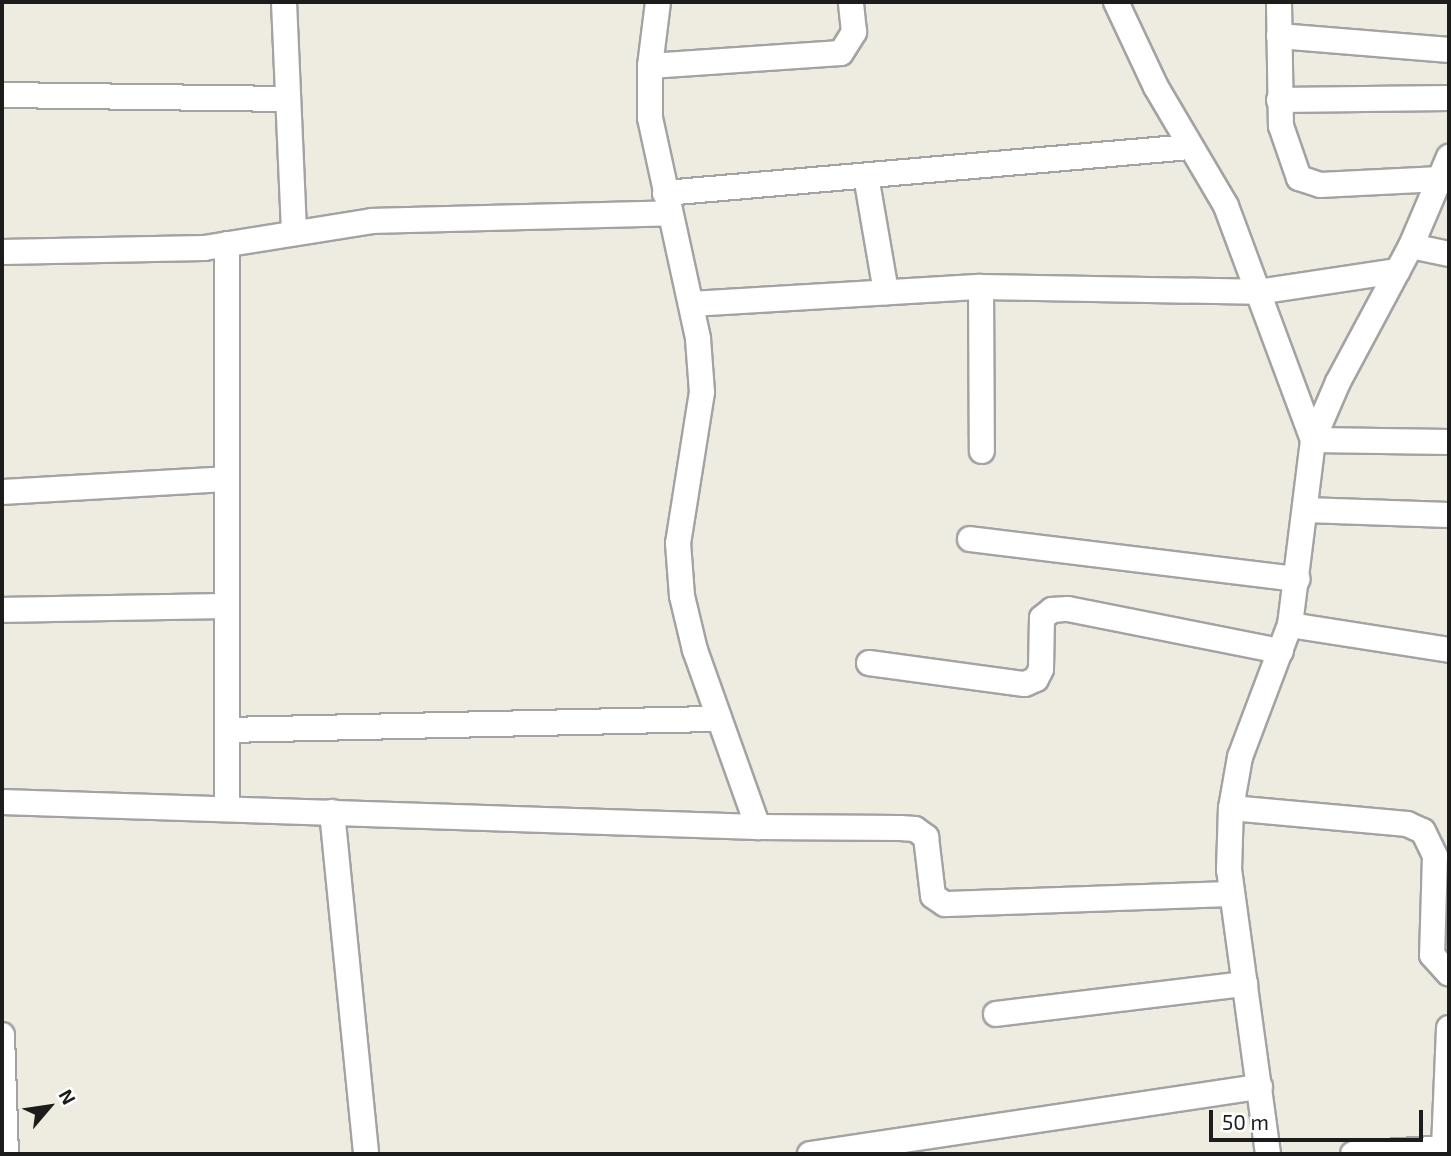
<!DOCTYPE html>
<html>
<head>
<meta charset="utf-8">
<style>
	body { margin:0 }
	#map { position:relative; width:1451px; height:1156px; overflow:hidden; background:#eeece1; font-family:"Exo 2",sans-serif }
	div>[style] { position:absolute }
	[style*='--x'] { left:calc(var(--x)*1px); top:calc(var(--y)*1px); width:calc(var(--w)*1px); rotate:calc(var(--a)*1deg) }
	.roads { filter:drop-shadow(2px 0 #a3a3a3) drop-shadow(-2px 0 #a3a3a3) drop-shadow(0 2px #a3a3a3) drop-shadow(0 -2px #a3a3a3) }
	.street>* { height:24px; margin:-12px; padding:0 12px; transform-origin:12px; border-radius:12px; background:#fff }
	span { translate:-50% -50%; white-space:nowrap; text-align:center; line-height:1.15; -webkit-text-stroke:7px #fff; paint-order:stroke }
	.frame { position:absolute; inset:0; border:4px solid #1c1c1c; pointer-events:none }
	.north { position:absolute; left:14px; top:1072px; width:70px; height:70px; -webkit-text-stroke:5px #fff; paint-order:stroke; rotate:61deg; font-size:19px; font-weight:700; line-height:28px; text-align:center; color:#1c1c1c }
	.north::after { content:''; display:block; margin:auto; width:24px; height:32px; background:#1c1c1c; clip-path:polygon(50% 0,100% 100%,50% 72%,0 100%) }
	.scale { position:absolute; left:1209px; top:1110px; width:214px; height:32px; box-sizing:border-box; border:4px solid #1c1c1c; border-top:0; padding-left:9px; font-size:21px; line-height:24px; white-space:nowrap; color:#1c1c1c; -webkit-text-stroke:5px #fff; paint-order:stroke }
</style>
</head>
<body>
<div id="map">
	<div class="roads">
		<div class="street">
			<div style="--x:284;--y:2;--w:231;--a:87.5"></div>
			<div style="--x:658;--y:2;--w:64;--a:97.1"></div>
			<div style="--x:650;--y:66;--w:52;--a:90"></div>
			<div style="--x:650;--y:118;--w:226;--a:77.7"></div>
			<div style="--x:698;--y:339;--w:53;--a:85.7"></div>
			<div style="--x:702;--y:392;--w:153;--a:99"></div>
			<div style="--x:678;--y:543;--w:53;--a:85.7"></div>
			<div style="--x:682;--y:596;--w:56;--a:76.5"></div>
			<div style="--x:695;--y:650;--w:188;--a:70.4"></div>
			<div style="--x:1116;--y:2;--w:94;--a:64.8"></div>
			<div style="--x:1156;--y:87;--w:138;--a:59.5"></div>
			<div style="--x:1226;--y:206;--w:250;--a:69.6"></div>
			<div style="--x:1313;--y:440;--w:136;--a:0.8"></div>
			<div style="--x:1279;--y:2;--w:124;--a:89.1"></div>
			<div style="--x:1281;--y:126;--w:55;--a:70.9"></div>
			<div style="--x:1299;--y:178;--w:22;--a:18"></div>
			<div style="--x:1320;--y:185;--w:120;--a:-2.9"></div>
			<div style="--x:1279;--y:36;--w:171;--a:4.7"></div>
			<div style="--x:650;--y:66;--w:191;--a:-3.9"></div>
			<div style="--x:841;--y:53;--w:25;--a:-58"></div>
			<div style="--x:854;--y:32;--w:30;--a:-96"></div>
			<div style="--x:2;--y:95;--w:286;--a:0.8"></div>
			<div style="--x:1279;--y:100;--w:170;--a:-0.7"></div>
			<div style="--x:866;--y:176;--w:118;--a:80.2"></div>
			<div style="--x:665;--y:193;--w:527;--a:-5.01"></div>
			<div style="--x:1411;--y:246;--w:39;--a:12"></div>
			<div style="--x:2;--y:252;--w:202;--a:-1.1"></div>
			<div style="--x:204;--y:248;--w:170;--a:-9.1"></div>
			<div style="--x:372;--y:221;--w:298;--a:-1.5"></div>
			<div style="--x:981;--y:287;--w:164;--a:89.7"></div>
			<div style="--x:691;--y:304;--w:290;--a:-3.4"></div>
			<div style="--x:981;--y:287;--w:276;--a:1"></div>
			<div style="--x:1257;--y:292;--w:142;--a:-8.5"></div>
			<div style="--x:2;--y:492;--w:225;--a:-3.3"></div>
			<div style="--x:1305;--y:510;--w:144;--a:2"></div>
			<div style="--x:970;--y:539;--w:330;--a:7"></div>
			<div style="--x:2;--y:610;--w:225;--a:-1"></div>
			<div style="--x:1290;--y:625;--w:161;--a:8.9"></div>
			<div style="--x:869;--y:663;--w:157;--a:7.7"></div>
			<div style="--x:1025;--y:684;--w:12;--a:-24"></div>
			<div style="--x:1036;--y:679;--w:11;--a:-63"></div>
			<div style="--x:1041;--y:669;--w:51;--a:-88.9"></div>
			<div style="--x:1042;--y:618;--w:13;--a:-39"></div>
			<div style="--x:1052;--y:610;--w:16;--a:-4"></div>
			<div style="--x:1068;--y:609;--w:217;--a:11.2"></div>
			<div style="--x:227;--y:730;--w:492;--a:-1.3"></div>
			<div style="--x:2;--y:802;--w:756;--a:1.89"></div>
			<div style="--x:758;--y:827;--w:142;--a:0.4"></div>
			<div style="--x:900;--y:828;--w:15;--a:4"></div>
			<div style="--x:915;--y:829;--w:14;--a:36"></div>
			<div style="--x:926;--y:837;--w:59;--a:83.2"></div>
			<div style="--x:933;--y:896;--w:14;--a:34"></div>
			<div style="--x:945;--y:904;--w:287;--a:-2"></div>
			<div style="--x:227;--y:808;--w:564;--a:-90"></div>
			<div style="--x:1231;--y:808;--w:177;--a:5.2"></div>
			<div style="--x:1407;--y:824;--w:17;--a:24"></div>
			<div style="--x:1423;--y:831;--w:28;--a:64"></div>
			<div style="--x:1435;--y:856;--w:99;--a:91.7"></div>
			<div style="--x:1432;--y:955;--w:25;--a:48"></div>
			<div style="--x:332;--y:812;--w:344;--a:84.3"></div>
			<div style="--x:996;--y:1014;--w:251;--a:-6.9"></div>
			<div style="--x:2;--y:1035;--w:119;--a:88.1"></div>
			<div style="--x:1444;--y:1148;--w:120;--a:-87.6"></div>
			<div style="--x:810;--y:1154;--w:455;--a:-8.5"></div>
			<div style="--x:1268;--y:1154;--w:287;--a:-97.8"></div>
			<div style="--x:1229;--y:870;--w:62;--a:-88.2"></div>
			<div style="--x:1231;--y:808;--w:52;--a:-80"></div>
			<div style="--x:1240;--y:757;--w:141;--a:-69.3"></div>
			<div style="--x:1290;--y:625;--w:186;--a:-82.9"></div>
			<div style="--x:1313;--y:440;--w:63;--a:-66.7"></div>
			<div style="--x:1338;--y:382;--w:154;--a:-61.8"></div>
			<div style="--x:1411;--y:246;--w:97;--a:-66.9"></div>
			<div style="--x:1353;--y:1154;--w:96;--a:-3.6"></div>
		</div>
	</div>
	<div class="frame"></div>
	<div class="north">N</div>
	<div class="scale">50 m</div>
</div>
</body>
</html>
